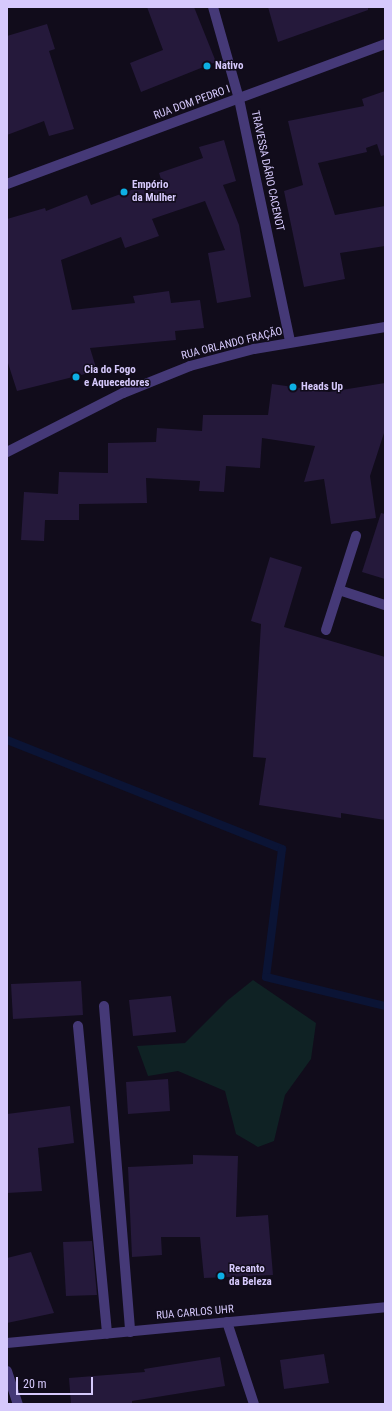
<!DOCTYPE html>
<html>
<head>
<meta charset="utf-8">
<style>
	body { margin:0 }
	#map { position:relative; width:392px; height:1411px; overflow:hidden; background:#110c1b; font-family:"Roboto Condensed",sans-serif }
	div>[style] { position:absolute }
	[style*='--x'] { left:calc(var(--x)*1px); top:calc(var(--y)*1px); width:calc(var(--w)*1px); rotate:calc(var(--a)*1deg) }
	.green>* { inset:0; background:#0f2224 }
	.stream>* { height:8px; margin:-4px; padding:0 4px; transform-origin:4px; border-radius:4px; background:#0b1435 }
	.building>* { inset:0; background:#25193b }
	.service>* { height:10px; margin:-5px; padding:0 5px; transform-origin:5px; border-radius:5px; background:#453977 }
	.minor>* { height:10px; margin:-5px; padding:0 5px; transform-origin:5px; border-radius:5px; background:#453977 }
	.tertiary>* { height:10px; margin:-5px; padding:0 5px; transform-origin:5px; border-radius:5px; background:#453977 }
	.dots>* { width:11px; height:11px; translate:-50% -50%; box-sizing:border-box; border:2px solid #110c1b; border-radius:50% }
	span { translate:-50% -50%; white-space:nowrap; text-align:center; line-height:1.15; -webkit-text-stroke:3px #110c1b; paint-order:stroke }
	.poi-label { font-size:11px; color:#d6c9fc; font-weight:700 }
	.left { translate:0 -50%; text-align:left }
	.street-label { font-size:11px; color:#d6c9fc }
	.frame { position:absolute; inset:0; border:8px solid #d6c9fc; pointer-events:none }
	.scale { position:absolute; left:16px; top:1377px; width:77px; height:18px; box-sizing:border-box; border:2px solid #d6c9fc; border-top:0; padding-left:5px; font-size:12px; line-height:14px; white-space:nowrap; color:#d6c9fc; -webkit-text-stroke:3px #110c1b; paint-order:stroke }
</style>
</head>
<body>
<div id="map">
	<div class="green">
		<div style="clip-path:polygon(253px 980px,316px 1023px,311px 1059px,285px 1095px,274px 1141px,258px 1147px,236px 1134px,225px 1091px,178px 1071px,148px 1076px,137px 1046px,185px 1043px,228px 1000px)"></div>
	</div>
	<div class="stream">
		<div style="--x:7;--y:740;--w:296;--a:21.6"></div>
		<div style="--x:282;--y:849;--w:129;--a:97.1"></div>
		<div style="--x:266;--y:977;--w:122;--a:13.7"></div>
	</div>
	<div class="building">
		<div style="clip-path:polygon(147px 7px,194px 7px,216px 62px,141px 92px,130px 63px,163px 50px)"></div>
		<div style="clip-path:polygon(268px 7px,368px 7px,368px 10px,278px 42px)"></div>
		<div style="clip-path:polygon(47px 24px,55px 49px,49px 51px,74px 129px,49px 136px,44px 121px,7px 135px,7px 36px)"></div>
		<div style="clip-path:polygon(385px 91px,385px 155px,381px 156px,377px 144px,366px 148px,367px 152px,318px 163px,335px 215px,385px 206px,385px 246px,340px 253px,345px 279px,304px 287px,284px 191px,303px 185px,288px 121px,364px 106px,362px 99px)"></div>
		<div style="clip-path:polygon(224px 140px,236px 181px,223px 185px,239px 225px,251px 297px,217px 303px,208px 253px,225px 250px,205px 201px,152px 219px,159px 236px,125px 248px,121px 237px,61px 260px,72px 310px,135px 303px,133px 296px,169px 291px,171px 303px,200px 300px,204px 328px,175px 331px,176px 340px,90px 348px,97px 371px,17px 391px,7px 360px,7px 219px,45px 208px,46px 211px,87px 195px,91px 205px,161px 179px,159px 173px,203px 158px,199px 147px)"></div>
		<div style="clip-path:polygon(385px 383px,385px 430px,370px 476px,376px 518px,331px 524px,324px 479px,304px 482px,315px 446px,262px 438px,260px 468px,226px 466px,224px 492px,199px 491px,200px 481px,146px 478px,147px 503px,79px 504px,79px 520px,45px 520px,44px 541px,21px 540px,24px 492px,58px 494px,59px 472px,108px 473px,108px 443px,156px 442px,157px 428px,202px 431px,203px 415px,268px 415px,272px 384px,329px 392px)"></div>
		<div style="clip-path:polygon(381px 513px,385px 514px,385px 579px,362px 572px)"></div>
		<div style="clip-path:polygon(270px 557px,302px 567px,284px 627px,385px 657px,385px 820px,341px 813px,341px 818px,259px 805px,266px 758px,253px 757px,261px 624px,251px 621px)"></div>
		<div style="clip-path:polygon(81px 981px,83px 1015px,13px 1019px,11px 984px)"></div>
		<div style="clip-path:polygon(171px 996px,176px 1032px,133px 1036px,129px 1000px)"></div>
		<div style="clip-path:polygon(168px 1079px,170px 1111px,128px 1114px,126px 1082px)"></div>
		<div style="clip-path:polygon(70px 1106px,74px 1143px,38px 1148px,42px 1191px,7px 1193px,7px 1114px)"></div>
		<div style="clip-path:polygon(193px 1155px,238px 1156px,236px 1217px,268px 1215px,273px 1275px,204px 1278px,200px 1237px,161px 1237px,162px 1255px,132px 1257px,128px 1167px,193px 1164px)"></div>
		<div style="clip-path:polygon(92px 1241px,97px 1295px,66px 1296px,63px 1242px)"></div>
		<div style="clip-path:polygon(31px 1252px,54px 1313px,7px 1323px,7px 1258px)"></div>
		<div style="clip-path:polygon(324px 1354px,329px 1383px,284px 1389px,280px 1360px)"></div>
		<div style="clip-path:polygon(220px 1357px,225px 1386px,132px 1401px,132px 1404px,71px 1404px,69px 1378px,145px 1372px,144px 1369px)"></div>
	</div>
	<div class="service">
		<div style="--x:339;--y:590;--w:48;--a:18.1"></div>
		<div style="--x:326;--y:630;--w:99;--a:-72.3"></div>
		<div style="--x:104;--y:1006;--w:327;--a:85.4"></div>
		<div style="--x:78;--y:1026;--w:309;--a:84.6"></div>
	</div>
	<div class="minor">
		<div style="--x:213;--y:7;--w:96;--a:74.2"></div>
		<div style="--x:239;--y:99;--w:248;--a:78.1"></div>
		<div style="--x:7;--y:184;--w:403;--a:-20.3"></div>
		<div style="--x:227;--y:1322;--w:86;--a:71.8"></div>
		<div style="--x:7;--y:1371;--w:35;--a:72"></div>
	</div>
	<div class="tertiary">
		<div style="--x:7;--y:452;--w:130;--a:-27"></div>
		<div style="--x:123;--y:393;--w:72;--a:-21.9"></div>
		<div style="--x:190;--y:366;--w:66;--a:-14.9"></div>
		<div style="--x:254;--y:349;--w:133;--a:-9.5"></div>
		<div style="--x:7;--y:1343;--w:380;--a:-5.4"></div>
	</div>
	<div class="dots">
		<div style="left:207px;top:66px;background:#0dafe4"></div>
		<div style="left:124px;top:192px;background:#0dafe4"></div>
		<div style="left:76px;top:377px;background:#0dafe4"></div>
		<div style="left:293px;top:387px;background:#0dafe4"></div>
		<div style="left:221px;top:1276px;background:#0dafe4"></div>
	</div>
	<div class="poi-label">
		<span class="left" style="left:215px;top:66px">Nativo</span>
		<span class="left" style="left:132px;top:192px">Empório<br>da Mulher</span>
		<span class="left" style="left:84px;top:377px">Cia do Fogo<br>e Aquecedores</span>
		<span class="left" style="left:301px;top:387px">Heads Up</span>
		<span class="left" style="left:229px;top:1276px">Recanto<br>da Beleza</span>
	</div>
	<div class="street-label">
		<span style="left:192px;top:103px;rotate:-20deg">RUA DOM PEDRO I</span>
		<span style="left:267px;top:171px;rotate:78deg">TRAVESSA DÁRIO CACENOT</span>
		<span style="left:232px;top:344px;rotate:-14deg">RUA ORLANDO FRAÇÃO</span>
		<span style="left:195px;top:1313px;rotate:-5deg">RUA CARLOS UHR</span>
	</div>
	<div class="frame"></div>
	<div class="scale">20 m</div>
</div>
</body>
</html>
